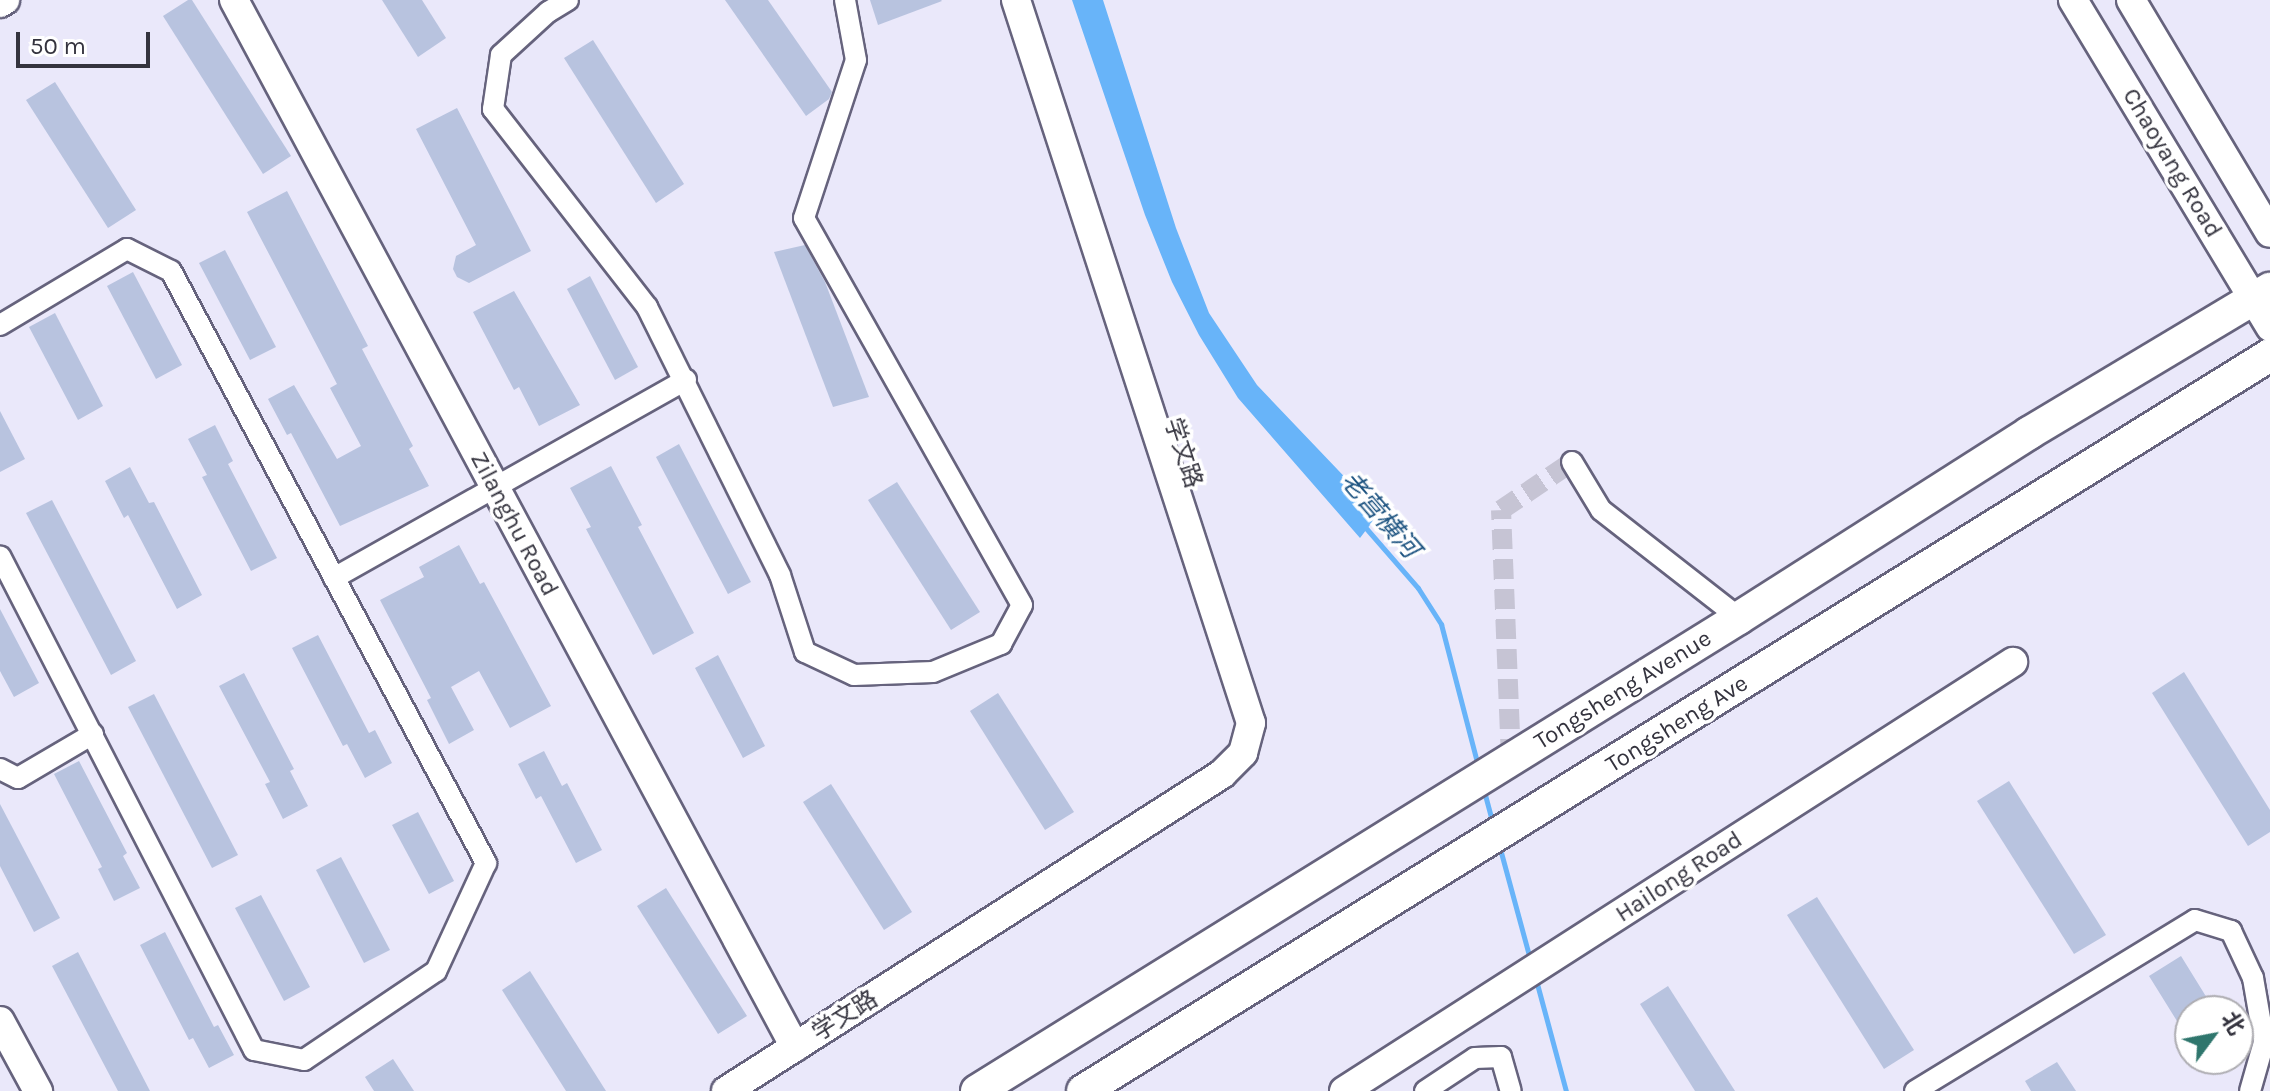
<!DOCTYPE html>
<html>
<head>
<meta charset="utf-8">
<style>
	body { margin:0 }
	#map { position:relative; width:2270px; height:1091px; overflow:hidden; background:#eae8fa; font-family:Karla,"Noto Sans SC",sans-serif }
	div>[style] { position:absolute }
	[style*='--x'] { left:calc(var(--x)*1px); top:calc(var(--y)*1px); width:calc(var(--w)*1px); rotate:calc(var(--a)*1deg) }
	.water>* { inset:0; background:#68b4f9 }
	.stream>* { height:5px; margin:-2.5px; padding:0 2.5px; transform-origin:2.5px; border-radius:2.5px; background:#68b4f9 }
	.building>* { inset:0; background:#b8c3df }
	.street-tunnel>* { height:20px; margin-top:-10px; transform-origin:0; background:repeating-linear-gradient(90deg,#c6c4d4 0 20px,transparent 0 30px) }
	.roads { filter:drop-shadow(2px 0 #66637d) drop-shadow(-2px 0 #66637d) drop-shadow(0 2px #66637d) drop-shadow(0 -2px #66637d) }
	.street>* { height:20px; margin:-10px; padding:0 10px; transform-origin:10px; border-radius:10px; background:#fff }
	.secondary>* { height:28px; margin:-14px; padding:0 14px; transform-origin:14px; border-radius:14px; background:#fff }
	.primary>* { height:32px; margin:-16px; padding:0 16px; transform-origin:16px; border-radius:16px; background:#fff }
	span { translate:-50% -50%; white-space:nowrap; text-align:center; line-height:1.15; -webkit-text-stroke:7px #fff; paint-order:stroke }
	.street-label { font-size:24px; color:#34333e }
	.water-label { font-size:26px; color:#1f5582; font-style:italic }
	.north { position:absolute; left:2174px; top:995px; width:80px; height:80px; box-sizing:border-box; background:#fff; border:2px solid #aeadb2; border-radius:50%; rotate:58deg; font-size:22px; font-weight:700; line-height:32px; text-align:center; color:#34333e }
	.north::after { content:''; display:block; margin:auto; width:28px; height:36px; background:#2f766d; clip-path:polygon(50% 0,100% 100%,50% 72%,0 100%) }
	.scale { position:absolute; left:16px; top:32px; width:134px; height:36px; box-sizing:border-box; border:4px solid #34333e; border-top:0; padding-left:10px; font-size:24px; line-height:28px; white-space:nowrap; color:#34333e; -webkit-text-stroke:6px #fff; paint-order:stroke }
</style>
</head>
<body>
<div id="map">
	<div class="water">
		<div style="clip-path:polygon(1072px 0,1103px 0,1176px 228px,1209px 313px,1257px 385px,1379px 513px,1360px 538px,1238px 398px,1199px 335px,1172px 282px,1145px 215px)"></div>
	</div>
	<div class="stream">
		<div style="--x:1365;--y:527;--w:81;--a:49"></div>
		<div style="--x:1418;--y:588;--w:43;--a:57.4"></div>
		<div style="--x:1441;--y:624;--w:147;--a:75.4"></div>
		<div style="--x:1484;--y:791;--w:34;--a:75"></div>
		<div style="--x:1499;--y:845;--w:118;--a:74.8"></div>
		<div style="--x:1536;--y:980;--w:115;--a:74.9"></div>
	</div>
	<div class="building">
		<div style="clip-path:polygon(188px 0,192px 0,291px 156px,263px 174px,163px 16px)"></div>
		<div style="clip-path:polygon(382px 0,422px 0,446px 38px,418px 57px)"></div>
		<div style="clip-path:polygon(725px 0,768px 0,832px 92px,829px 99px,806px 116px)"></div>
		<div style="clip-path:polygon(870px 0,941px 0,942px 1px,878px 25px)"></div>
		<div style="clip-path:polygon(593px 40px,684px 184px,656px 203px,564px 58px)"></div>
		<div style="clip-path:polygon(55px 82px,136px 210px,108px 228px,26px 100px)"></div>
		<div style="clip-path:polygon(457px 108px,531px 251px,469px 283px,457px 277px,453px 269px,456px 256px,476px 245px,416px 129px)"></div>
		<div style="clip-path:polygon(287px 191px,368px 346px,362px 349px,413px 446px,409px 449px,429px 486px,340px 526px,291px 433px,287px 435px,268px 399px,294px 385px,337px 459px,361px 446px,330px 388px,337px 384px,247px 212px)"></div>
		<div style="clip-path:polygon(805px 245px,825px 282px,869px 397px,833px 407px,774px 252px)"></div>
		<div style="clip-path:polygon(225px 250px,276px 347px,250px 360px,199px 263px)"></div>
		<div style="clip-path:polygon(133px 272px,182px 365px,156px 379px,107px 286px)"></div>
		<div style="clip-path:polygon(590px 276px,638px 367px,615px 380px,567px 289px)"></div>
		<div style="clip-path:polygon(514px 291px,580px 405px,539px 426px,519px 387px,514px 390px,473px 312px)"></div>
		<div style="clip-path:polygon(55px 313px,103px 406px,78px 420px,29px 327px)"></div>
		<div style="clip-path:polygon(0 411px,25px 459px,0 472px)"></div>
		<div style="clip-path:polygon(215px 425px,233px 461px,228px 464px,277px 558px,251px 571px,202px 477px,207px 475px,188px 439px)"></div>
		<div style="clip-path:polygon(679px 444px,751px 582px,728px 594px,656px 457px)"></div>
		<div style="clip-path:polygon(611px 466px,642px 525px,638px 527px,694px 633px,653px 655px,586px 529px,591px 527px,570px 488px)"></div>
		<div style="clip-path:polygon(130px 467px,149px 503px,154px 502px,202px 595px,177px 609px,128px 515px,124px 518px,105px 481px)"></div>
		<div style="clip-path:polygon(897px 482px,980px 612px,951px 630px,868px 500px)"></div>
		<div style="clip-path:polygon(52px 500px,136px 661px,111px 675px,26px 513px)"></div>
		<div style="clip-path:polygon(459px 545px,480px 584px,484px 582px,551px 706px,510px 728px,479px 671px,451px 687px,474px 730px,449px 744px,427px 700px,431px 698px,380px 600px,424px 577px,419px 567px)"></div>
		<div style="clip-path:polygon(0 609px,39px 683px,14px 697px,0 671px)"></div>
		<div style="clip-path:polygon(318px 635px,369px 733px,375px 730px,392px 763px,365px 778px,347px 744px,343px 746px,292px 648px)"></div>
		<div style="clip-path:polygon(718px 655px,765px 746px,743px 758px,695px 668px)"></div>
		<div style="clip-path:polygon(2184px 672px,2270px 810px,2270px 832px,2248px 846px,2152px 693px)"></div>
		<div style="clip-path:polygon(244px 673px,294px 769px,290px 771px,308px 806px,283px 819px,265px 784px,270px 782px,219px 686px)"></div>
		<div style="clip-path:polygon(998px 693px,1074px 812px,1045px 830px,970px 711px)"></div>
		<div style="clip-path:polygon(154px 694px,238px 855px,212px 868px,128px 707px)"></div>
		<div style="clip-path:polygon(544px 751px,562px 786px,567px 783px,602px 850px,576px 863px,541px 796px,536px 799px,518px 764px)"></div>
		<div style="clip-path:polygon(79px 761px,127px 853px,123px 856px,140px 888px,114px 901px,98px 869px,102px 867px,54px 774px)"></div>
		<div style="clip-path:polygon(2009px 781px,2106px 935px,2074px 954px,1977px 801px)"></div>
		<div style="clip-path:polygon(831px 784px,912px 912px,884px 930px,803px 802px)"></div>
		<div style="clip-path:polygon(0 804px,60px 918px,34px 932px,0 866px)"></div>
		<div style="clip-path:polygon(418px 812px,454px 881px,429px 894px,392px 825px)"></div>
		<div style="clip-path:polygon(341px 857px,390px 950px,364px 963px,316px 870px)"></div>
		<div style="clip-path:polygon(666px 888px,747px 1016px,718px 1034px,637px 906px)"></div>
		<div style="clip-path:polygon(261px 895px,310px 987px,284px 1001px,235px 908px)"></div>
		<div style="clip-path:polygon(1817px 897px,1914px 1050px,1884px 1069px,1787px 915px)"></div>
		<div style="clip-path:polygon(165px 932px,214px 1027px,218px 1025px,234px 1055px,209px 1068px,193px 1038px,189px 1040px,140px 945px)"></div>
		<div style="clip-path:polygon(78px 952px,150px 1091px,118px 1091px,52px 966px)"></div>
		<div style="clip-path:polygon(2181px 956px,2215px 1011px,2190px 1011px,2190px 1042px,2149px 976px)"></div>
		<div style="clip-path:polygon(530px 971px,606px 1091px,566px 1091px,502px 990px)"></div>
		<div style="clip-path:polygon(1668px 986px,1735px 1091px,1695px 1091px,1640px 1004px)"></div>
		<div style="clip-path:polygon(393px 1059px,414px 1091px,374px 1091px,365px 1077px)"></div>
		<div style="clip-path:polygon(2057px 1062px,2076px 1091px,2031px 1091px,2025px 1081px)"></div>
	</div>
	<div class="street-tunnel">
		<div style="--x:1511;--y:759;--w:249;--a:-92.3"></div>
		<div style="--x:1501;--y:510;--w:86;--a:-34.1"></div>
	</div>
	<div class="roads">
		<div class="street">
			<div style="--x:568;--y:0;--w:23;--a:149"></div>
			<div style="--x:548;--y:12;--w:64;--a:137.5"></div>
			<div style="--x:501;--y:55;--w:55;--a:98.4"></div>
			<div style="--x:493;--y:109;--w:251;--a:52.1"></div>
			<div style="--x:647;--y:307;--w:299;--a:63.6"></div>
			<div style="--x:780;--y:575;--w:81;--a:72"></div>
			<div style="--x:805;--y:652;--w:54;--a:25.1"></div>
			<div style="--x:854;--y:675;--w:79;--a:-2.2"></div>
			<div style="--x:933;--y:672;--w:74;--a:-22.4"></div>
			<div style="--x:1001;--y:644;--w:44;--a:-61.7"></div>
			<div style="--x:1022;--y:605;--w:444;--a:-119.4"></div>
			<div style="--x:804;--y:218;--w:166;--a:-71.8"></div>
			<div style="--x:856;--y:60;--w:61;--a:-100.4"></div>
			<div style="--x:0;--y:325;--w:148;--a:-30.9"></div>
			<div style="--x:127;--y:249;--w:49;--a:26.6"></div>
			<div style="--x:171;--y:271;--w:671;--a:61.98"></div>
			<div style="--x:486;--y:863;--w:119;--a:114.8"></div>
			<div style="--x:436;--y:971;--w:159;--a:146"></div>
			<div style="--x:304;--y:1060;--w:51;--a:-168.7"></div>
			<div style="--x:254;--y:1050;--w:555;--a:-117.21"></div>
			<div style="--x:1572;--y:462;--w:56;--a:58.9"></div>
			<div style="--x:1601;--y:510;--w:175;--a:38"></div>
			<div style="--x:334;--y:578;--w:404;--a:-29.4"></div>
			<div style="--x:0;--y:769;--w:20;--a:27"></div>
			<div style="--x:18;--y:778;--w:87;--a:-30.4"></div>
			<div style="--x:1425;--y:1091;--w:60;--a:-33.4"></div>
			<div style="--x:1475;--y:1058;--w:26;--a:-2"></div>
			<div style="--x:1501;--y:1057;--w:35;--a:74"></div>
			<div style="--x:1915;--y:1091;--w:328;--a:-31.4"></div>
			<div style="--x:2195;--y:920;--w:38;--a:17"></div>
			<div style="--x:2231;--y:931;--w:52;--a:64.9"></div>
			<div style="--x:2253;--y:978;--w:65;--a:80.2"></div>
			<div style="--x:2264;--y:1042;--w:51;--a:105.9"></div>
		</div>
		<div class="secondary">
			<div style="--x:234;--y:0;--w:1188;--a:61.82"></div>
			<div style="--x:2073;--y:0;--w:382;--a:58.9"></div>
			<div style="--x:2131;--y:0;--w:271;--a:59.2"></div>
			<div style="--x:0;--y:3;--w:6;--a:-31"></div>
			<div style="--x:0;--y:1021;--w:80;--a:61.5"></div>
			<div style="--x:726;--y:1091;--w:589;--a:-32.58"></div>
			<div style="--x:1222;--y:774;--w:30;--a:-45"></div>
			<div style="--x:1243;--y:753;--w:31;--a:-75"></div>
			<div style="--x:1251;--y:723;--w:760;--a:-108.01"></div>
			<div style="--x:1344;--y:1091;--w:795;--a:-32.67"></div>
		</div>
		<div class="primary">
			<div style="--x:977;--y:1091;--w:897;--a:-31.83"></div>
			<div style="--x:1739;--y:618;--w:344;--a:-32.5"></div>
			<div style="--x:2029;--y:433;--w:281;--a:-30.9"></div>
			<div style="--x:1083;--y:1091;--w:1397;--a:-31.8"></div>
		</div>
	</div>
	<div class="street-label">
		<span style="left:2172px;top:163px;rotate:59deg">Chaoyang Road</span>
		<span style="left:1183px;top:453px;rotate:72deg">学文路</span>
		<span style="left:514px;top:524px;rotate:62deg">Zilanghu Road</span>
		<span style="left:1623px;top:690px;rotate:-32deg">Tongsheng Avenue</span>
		<span style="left:1677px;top:724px;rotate:-32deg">Tongsheng Ave</span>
		<span style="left:1679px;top:877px;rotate:-33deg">Hailong Road</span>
		<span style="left:845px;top:1016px;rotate:-32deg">学文路</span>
	</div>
	<div class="water-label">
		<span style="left:1380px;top:515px;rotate:49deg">老营横河</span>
	</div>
	<div class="north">北</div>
	<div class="scale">50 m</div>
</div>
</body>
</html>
